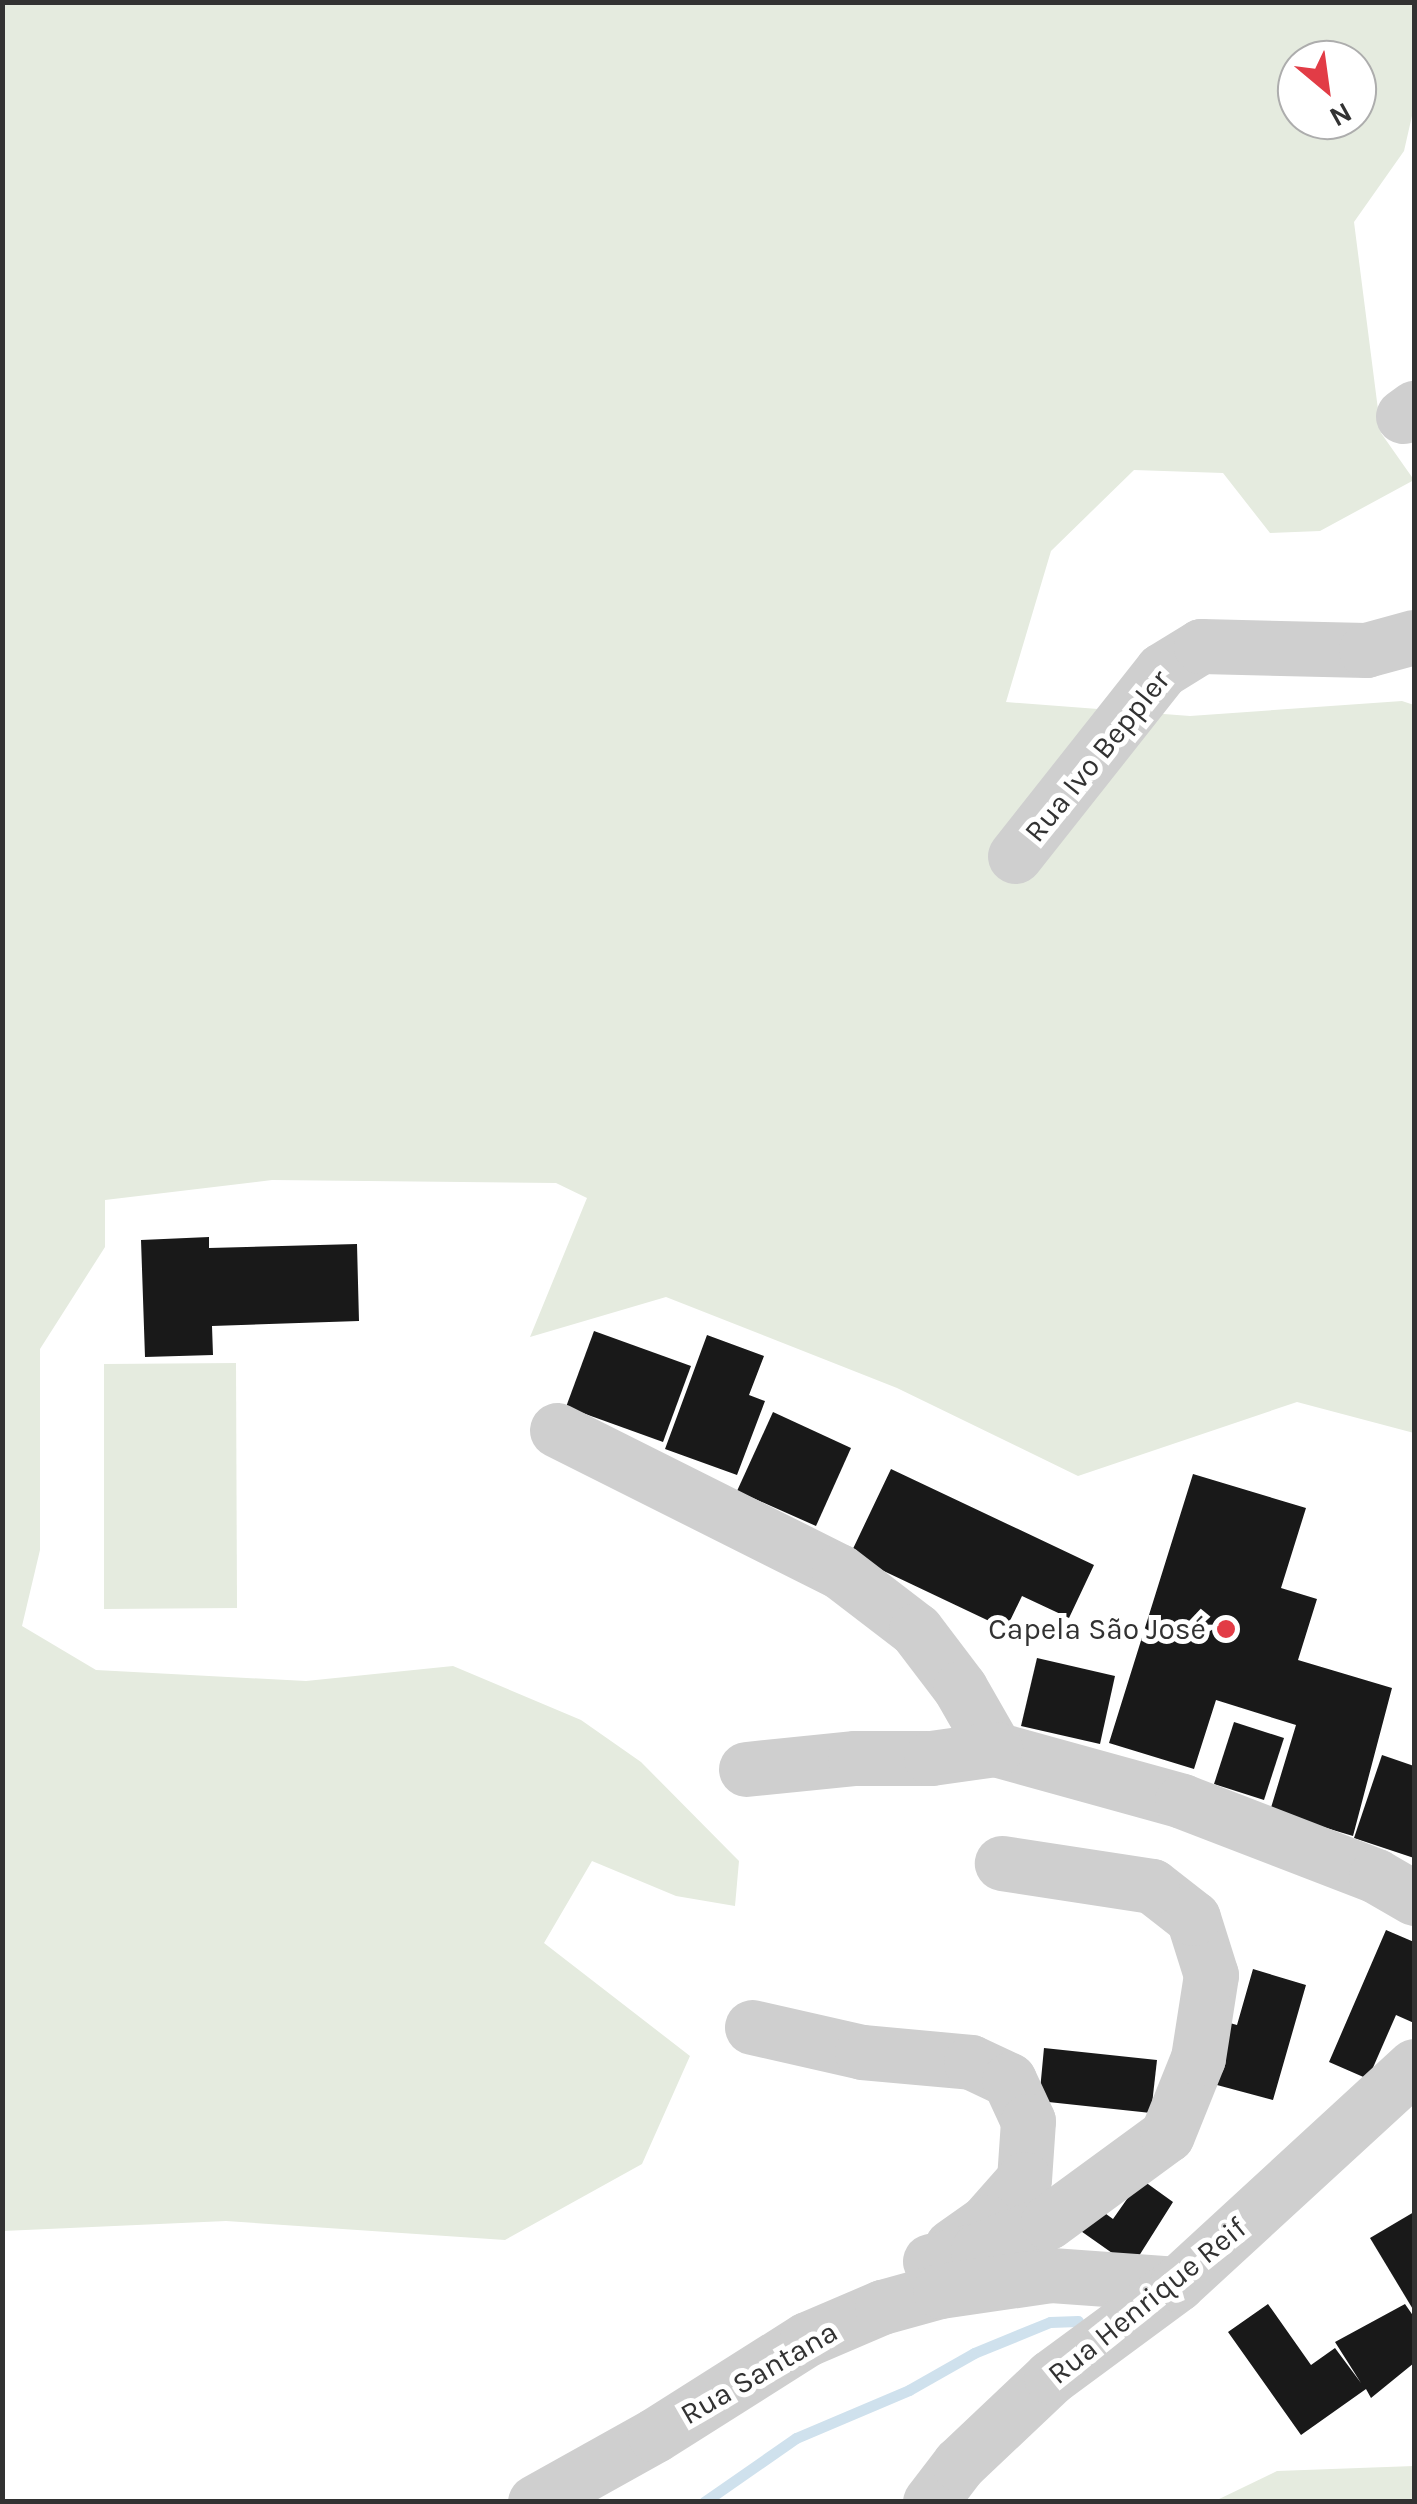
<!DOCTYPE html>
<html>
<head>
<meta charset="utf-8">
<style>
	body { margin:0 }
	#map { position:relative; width:1417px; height:2504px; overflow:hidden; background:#fff; font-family:Karla,sans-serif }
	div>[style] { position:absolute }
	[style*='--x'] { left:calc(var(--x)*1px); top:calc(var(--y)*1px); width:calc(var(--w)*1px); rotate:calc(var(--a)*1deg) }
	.green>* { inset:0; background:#e5ebdf }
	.stream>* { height:11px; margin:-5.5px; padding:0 5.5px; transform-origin:5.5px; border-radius:5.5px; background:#cfe1ed }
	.building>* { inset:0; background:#191919 }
	.minor>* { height:55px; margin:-27.5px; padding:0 27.5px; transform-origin:27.5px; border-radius:27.5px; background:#cfcfcf }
	.dots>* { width:28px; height:28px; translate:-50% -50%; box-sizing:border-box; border:5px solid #fff; border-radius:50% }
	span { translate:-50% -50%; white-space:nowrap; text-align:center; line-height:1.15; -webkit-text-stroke:10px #fff; paint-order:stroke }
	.street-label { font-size:30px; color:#323232 }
	.poi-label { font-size:30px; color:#323232 }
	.right { translate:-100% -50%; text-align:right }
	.frame { position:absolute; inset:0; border:5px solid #323232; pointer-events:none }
	.north { position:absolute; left:1277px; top:40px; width:100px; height:100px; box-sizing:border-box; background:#fff; border:2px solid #adadad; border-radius:50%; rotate:151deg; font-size:28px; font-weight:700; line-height:40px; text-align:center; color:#323232 }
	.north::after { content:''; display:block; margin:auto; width:35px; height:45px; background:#e23c46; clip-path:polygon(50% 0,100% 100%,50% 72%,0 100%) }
</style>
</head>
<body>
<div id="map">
	<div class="green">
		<div style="clip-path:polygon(evenodd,2px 3px,1414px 3px,1414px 107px,1404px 151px,1354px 222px,1381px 433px,1414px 480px,1320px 531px,1270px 533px,1223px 473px,1134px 470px,1051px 551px,1006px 702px,1190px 716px,1402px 701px,1414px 705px,1414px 1433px,1297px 1402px,1078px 1476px,897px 1388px,666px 1297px,530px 1337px,587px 1198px,556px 1183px,272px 1180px,105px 1200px,105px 1247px,40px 1349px,40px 1550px,22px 1626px,96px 1670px,306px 1681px,453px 1666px,581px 1720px,641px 1762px,739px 1861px,735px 1906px,676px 1896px,592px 1861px,544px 1943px,690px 2056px,642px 2164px,505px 2240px,226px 2221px,3px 2231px,2px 3px,1297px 60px,1357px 60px,1357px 120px,1297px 120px,1297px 60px)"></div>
		<div style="clip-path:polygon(236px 1363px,237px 1608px,104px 1609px,104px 1364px)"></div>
		<div style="clip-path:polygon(1414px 2466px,1414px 2501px,1215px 2501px,1277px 2471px)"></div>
	</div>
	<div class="stream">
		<div style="--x:704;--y:2502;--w:112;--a:-34.8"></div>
		<div style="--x:796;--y:2438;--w:123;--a:-23"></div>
		<div style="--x:909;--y:2390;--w:75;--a:-29.6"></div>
		<div style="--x:974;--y:2353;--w:82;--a:-22.2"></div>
		<div style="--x:1050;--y:2322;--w:28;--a:-2"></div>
	</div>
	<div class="building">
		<div style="clip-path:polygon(209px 1237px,209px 1248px,357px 1244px,359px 1321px,212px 1326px,213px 1355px,145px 1357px,141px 1240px)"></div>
		<div style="clip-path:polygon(594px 1331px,691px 1366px,663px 1442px,566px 1407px)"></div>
		<div style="clip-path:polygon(707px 1335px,764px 1356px,749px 1395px,765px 1401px,737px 1475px,665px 1449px)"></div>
		<div style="clip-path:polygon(773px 1412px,851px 1448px,816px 1526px,737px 1491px)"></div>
		<div style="clip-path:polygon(891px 1469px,1094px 1565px,1069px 1618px,1022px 1596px,1006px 1629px,850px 1555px)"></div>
		<div style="clip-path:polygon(1193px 1474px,1306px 1508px,1281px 1588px,1317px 1599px,1298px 1660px,1392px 1688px,1353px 1836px,1270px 1811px,1296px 1725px,1216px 1700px,1194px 1769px,1109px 1743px)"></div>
		<div style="clip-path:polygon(1037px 1658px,1115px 1676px,1100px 1744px,1021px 1726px)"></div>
		<div style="clip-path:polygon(1234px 1722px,1284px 1738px,1264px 1800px,1214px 1784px)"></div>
		<div style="clip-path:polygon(1382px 1755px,1414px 1766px,1414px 1858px,1354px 1838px)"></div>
		<div style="clip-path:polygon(1386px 1930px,1414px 1942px,1414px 2023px,1396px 2015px,1368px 2079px,1329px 2062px)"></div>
		<div style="clip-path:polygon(1253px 1969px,1306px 1985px,1273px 2100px,1202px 2081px,1219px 2020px,1237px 2025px)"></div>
		<div style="clip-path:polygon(1044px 2048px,1157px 2060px,1151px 2113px,1039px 2101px)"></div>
		<div style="clip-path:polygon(1141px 2179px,1173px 2202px,1132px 2267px,1078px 2229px,1095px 2206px,1113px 2219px)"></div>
		<div style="clip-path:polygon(1414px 2212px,1414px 2311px,1370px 2238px)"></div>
		<div style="clip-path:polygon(1268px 2304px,1311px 2365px,1335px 2348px,1361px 2383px,1335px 2342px,1405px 2304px,1414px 2317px,1414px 2363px,1371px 2398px,1366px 2389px,1301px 2435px,1228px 2332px)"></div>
	</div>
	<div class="minor">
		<div style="--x:1403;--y:416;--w:14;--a:-36"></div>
		<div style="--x:1015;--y:856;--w:237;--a:-51.7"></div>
		<div style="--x:1162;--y:670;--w:46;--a:-31.6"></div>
		<div style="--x:1201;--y:646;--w:165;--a:1.4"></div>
		<div style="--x:1366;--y:650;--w:50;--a:-15.2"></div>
		<div style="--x:557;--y:1430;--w:315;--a:26.6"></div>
		<div style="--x:839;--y:1571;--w:97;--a:37.5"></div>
		<div style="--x:916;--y:1630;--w:73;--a:52.8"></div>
		<div style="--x:960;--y:1688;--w:70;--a:60.2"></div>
		<div style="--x:995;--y:1749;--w:194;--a:15.5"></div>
		<div style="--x:1182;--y:1801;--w:208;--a:21.1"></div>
		<div style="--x:1376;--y:1876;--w:44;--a:30.1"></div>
		<div style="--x:746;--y:1769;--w:110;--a:-5.8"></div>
		<div style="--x:855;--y:1758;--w:76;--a:0"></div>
		<div style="--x:931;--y:1758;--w:65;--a:-8"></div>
		<div style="--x:752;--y:2027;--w:113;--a:12.8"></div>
		<div style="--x:862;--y:2052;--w:109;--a:5.2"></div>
		<div style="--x:971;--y:2062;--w:42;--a:25.3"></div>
		<div style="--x:1009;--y:2080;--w:45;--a:65.1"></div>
		<div style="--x:1028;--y:2121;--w:58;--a:93.9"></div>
		<div style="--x:1024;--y:2179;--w:57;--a:131.5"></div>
		<div style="--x:986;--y:2222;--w:42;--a:144.8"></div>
		<div style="--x:930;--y:2261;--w:49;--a:-12.9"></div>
		<div style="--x:978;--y:2250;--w:75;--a:-21.8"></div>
		<div style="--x:1048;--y:2222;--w:147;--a:-36.2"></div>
		<div style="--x:1167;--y:2135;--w:83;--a:-68.1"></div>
		<div style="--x:1198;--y:2058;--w:84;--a:-81.1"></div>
		<div style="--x:1211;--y:1975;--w:60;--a:-107.5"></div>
		<div style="--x:1193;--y:1918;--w:52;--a:-142"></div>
		<div style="--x:1152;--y:1886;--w:152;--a:-171.3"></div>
		<div style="--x:535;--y:2502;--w:137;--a:-29.2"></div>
		<div style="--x:655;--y:2435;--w:180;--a:-32.3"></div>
		<div style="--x:807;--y:2339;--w:82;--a:-23.1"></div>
		<div style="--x:882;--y:2307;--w:60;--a:-15.4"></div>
		<div style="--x:940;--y:2291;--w:112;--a:-8.2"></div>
		<div style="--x:1051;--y:2275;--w:126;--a:4.1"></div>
		<div style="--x:930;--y:2502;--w:48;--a:-52.7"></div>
		<div style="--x:959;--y:2464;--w:127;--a:-43.4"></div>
		<div style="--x:1051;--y:2377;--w:157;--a:-36.4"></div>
		<div style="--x:1177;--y:2284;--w:322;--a:-42.6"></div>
	</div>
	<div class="dots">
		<div style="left:1226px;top:1629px;background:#e23c46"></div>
	</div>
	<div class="street-label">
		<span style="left:1097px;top:756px;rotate:-51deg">Rua Ivo Beppler</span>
		<span style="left:1147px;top:2301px;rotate:-39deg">Rua Henrique Reif</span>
		<span style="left:759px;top:2373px;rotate:-30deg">Rua Santana</span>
	</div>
	<div class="poi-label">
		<span class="right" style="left:1206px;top:1629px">Capela São José</span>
	</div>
	<div class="frame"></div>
	<div class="north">N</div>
</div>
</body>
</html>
